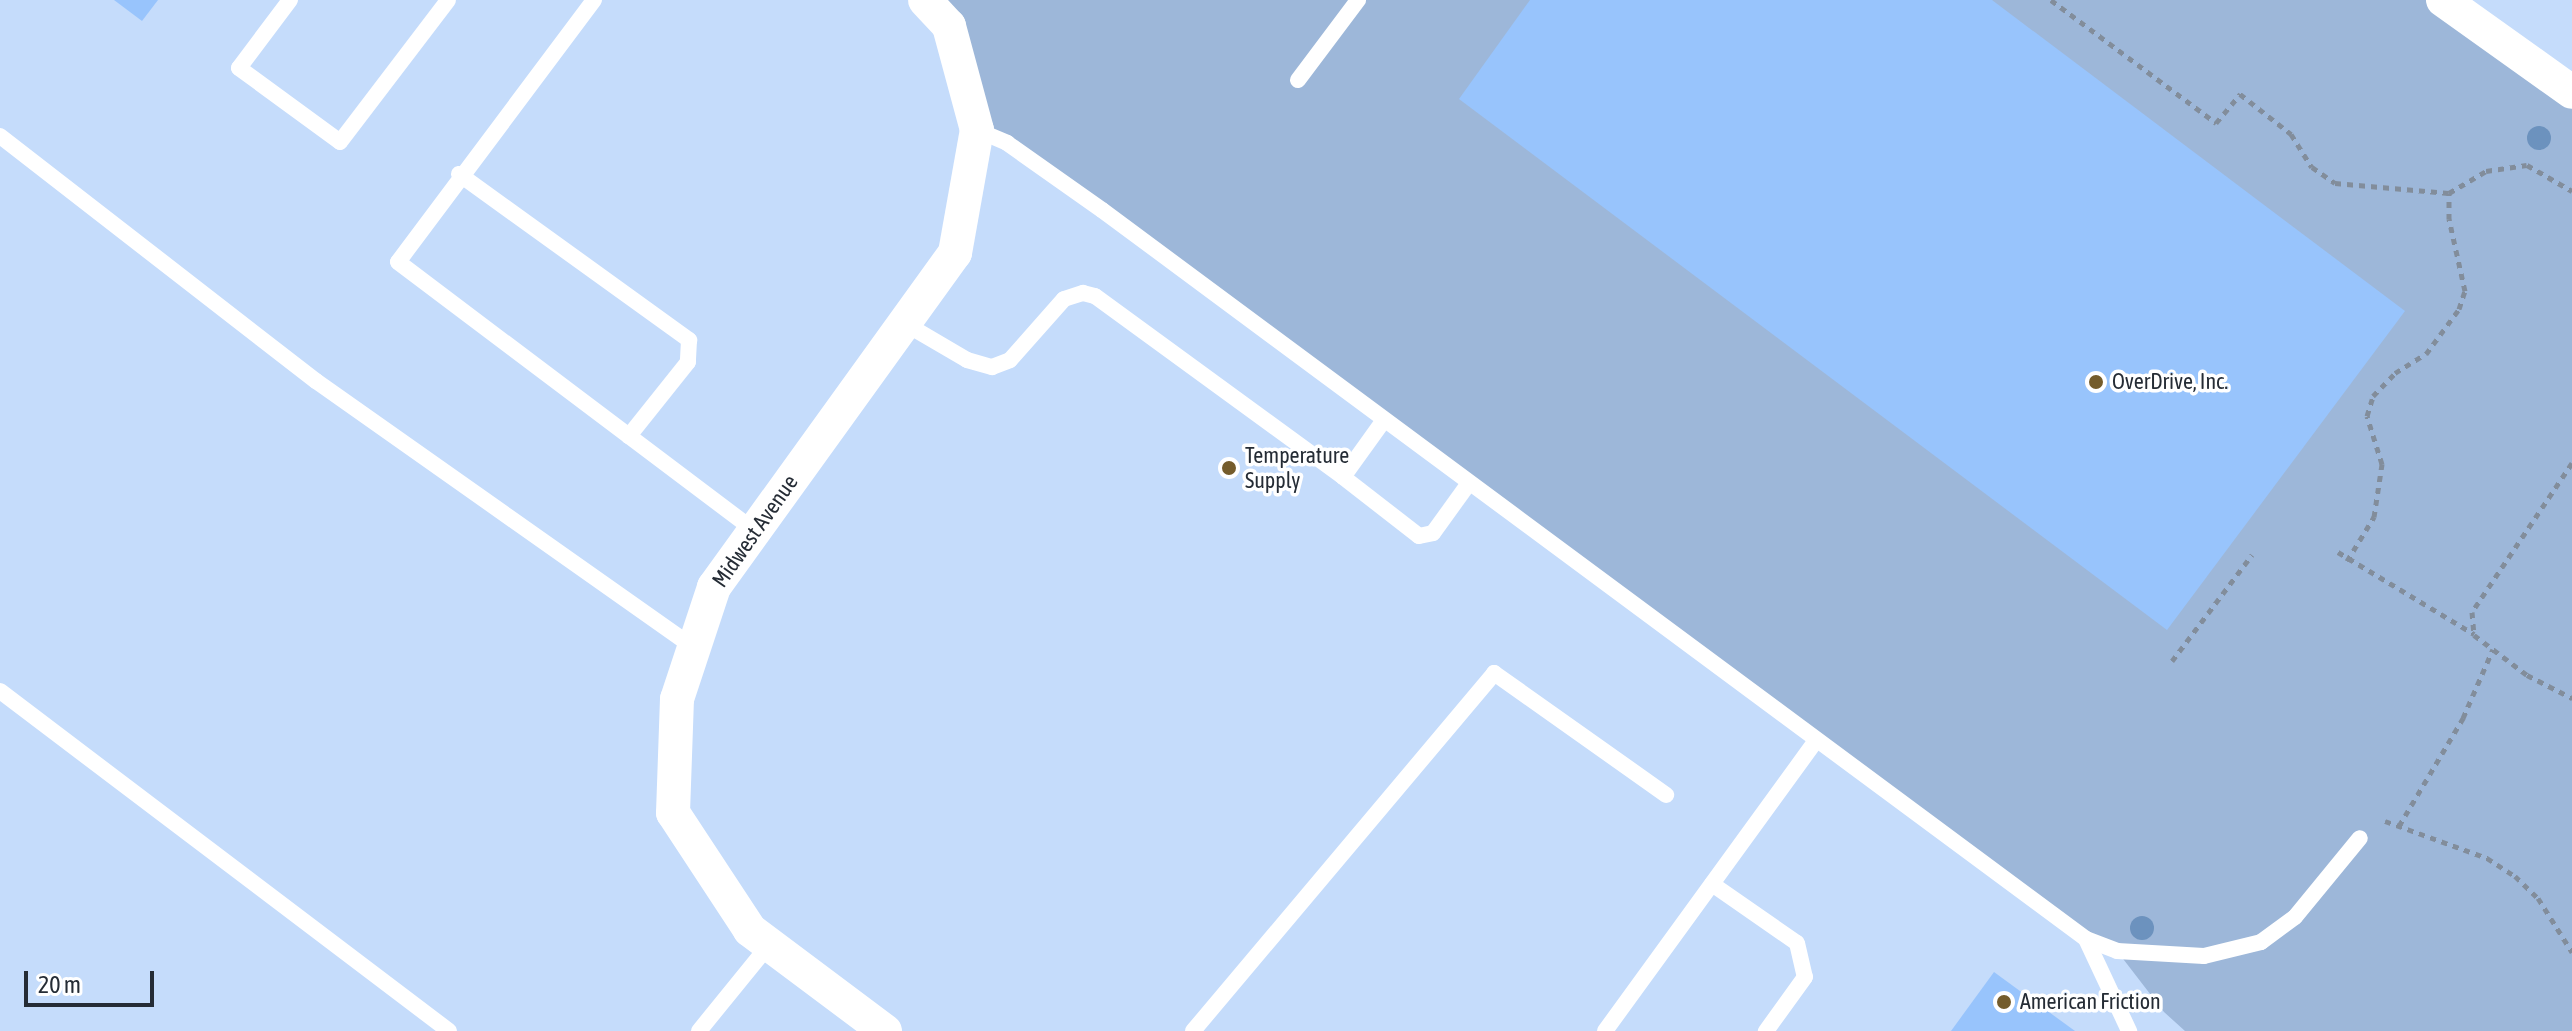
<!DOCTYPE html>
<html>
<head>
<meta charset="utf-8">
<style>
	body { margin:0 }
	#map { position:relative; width:2572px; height:1031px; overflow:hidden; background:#d8e7fb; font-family:"Asap Condensed",sans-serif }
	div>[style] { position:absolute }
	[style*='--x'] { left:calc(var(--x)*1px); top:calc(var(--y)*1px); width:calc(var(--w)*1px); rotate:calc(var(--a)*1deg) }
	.built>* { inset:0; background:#c5dcfb }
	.green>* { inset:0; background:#9db7d9 }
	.building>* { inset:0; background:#98c4fc }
	.path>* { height:5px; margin-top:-2.5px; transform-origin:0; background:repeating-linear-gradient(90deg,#828d9b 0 6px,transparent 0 12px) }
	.service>* { height:16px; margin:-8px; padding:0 8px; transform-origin:8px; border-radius:8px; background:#fff }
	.minor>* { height:34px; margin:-17px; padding:0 17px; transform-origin:17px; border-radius:17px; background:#fff }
	.trees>* { width:24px; height:24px; margin:-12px; border-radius:50%; background:#6c92be }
	.dots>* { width:22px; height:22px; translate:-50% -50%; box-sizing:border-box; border:4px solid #fff; border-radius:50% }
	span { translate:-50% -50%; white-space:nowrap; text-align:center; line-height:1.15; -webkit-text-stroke:7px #fff; paint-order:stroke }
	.poi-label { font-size:22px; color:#252c35 }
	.left { translate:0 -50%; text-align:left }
	.street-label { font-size:22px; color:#252c35 }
	.scale { position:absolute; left:24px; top:971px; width:130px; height:36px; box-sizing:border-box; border:4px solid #252c35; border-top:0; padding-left:10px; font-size:24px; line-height:28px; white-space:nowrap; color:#252c35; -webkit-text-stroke:6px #fff; paint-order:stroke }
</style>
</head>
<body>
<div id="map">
	<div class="built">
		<div style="clip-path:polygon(0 0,2572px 0,2572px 1031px,0 1031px)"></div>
	</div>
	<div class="green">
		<div style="clip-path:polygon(925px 0,2443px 0,2572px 92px,2572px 1031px,2185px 1031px,2164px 1012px,2117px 951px,2086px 939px,991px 136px)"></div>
	</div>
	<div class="building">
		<div style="clip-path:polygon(114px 0,158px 0,142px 21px)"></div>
		<div style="clip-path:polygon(1530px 0,1992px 0,2405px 311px,2167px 630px,1459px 99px)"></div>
		<div style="clip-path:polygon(1994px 972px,2075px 1031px,1951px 1031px)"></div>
	</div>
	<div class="path">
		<div style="--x:2051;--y:0;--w:206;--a:36.7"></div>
		<div style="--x:2216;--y:123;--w:38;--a:-50"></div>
		<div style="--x:2240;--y:94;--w:65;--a:38.1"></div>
		<div style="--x:2291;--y:134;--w:39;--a:58"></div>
		<div style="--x:2312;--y:167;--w:28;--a:35"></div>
		<div style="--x:2335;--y:183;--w:114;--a:5"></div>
		<div style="--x:2572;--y:463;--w:179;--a:123.9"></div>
		<div style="--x:2472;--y:612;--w:23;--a:85"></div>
		<div style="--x:2474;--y:635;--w:66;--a:37"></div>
		<div style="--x:2527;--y:675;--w:51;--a:27.1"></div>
		<div style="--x:2338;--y:552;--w:159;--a:31.1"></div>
		<div style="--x:2347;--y:561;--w:52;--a:-58.5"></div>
		<div style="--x:2374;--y:517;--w:54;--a:-81.4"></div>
		<div style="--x:2382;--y:464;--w:50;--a:-107.4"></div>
		<div style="--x:2367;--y:416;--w:21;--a:-73"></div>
		<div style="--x:2373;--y:396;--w:32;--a:-46"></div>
		<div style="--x:2395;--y:373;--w:36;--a:-32"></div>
		<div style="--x:2426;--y:354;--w:56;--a:-53.7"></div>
		<div style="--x:2459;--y:309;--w:19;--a:-72"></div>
		<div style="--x:2465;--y:291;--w:74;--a:-102.5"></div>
		<div style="--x:2449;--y:219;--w:26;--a:-90"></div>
		<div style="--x:2449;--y:193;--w:43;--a:-30.7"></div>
		<div style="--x:2486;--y:171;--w:41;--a:-8.3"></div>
		<div style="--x:2527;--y:165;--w:52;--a:30"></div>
		<div style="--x:2172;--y:661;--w:133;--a:-53"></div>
		<div style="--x:2385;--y:821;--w:109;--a:19.9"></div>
		<div style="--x:2487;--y:858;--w:33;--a:33"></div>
		<div style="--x:2515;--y:876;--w:32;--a:44"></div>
		<div style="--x:2538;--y:898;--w:64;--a:57.8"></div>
		<div style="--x:2399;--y:826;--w:126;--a:-59.3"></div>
		<div style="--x:2463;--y:718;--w:75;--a:-66.5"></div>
	</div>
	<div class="service">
		<div style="--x:290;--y:0;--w:85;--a:126.9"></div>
		<div style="--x:239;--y:68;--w:125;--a:36.2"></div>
		<div style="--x:340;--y:142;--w:178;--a:-52.7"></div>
		<div style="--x:594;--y:0;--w:327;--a:126.8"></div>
		<div style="--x:398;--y:262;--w:446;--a:37"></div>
		<div style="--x:1298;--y:80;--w:100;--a:-53.1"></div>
		<div style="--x:977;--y:130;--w:33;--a:23"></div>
		<div style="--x:1007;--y:143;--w:116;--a:35.2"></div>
		<div style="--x:1102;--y:210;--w:1225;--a:36.53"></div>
		<div style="--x:2086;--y:939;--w:33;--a:21"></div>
		<div style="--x:2117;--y:951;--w:87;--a:3.3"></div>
		<div style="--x:2204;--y:956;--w:59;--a:-13.8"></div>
		<div style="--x:2261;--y:942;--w:42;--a:-36.3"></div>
		<div style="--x:2295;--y:917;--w:102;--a:-50.6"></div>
		<div style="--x:0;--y:136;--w:400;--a:37.8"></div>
		<div style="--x:316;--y:381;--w:463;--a:35.2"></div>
		<div style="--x:459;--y:174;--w:284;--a:35.8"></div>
		<div style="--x:689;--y:340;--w:22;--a:93"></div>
		<div style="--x:688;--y:362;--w:95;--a:128.6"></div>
		<div style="--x:904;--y:323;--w:73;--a:30.4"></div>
		<div style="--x:967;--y:360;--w:26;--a:16"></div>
		<div style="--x:992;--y:367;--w:19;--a:-21"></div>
		<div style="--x:1010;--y:360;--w:81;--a:-48.5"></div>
		<div style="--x:1064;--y:299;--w:20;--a:-18"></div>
		<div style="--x:1083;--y:293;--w:12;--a:14"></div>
		<div style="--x:1095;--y:296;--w:307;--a:36.1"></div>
		<div style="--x:1384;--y:420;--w:70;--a:125.7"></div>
		<div style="--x:1343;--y:477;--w:96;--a:37.8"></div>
		<div style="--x:1419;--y:536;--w:14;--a:-12"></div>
		<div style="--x:1433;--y:533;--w:62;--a:-54.2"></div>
		<div style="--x:0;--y:691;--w:563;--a:37.13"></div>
		<div style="--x:1712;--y:884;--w:103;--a:34.8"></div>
		<div style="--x:1797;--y:943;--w:35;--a:77"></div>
		<div style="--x:1805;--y:977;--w:67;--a:125.8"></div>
		<div style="--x:2086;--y:939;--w:102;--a:64.9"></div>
		<div style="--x:699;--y:1031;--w:111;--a:-50.9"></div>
		<div style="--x:1193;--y:1031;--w:468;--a:-49.9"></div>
		<div style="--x:1494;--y:673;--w:211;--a:35.3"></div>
		<div style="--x:1605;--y:1031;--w:359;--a:-54"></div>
	</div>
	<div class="minor">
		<div style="--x:2443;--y:0;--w:158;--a:35.5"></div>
		<div style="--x:885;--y:1031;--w:169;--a:-143.2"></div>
		<div style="--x:750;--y:930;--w:140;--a:-123.3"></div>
		<div style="--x:673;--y:813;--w:114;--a:-88"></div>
		<div style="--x:677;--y:699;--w:118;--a:-71.7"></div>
		<div style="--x:714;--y:587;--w:412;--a:-54.2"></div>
		<div style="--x:955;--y:253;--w:125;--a:-79.9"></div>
		<div style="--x:977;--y:130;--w:108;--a:-105.1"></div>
		<div style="--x:949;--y:26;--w:35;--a:-133"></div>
	</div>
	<div class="trees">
		<div style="left:2539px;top:138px"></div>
		<div style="left:2142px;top:928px"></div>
	</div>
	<div class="dots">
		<div style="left:2096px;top:382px;background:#745c2c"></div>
		<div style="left:1229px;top:468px;background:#745c2c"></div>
		<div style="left:2004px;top:1002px;background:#745c2c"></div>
	</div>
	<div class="poi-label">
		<span class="left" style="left:2112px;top:382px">OverDrive, Inc.</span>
		<span class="left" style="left:1245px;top:468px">Temperature<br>Supply</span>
		<span class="left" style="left:2020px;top:1002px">American Friction</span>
	</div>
	<div class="street-label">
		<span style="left:755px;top:531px;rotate:-55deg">Midwest Avenue</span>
	</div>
	<div class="scale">20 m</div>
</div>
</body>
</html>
